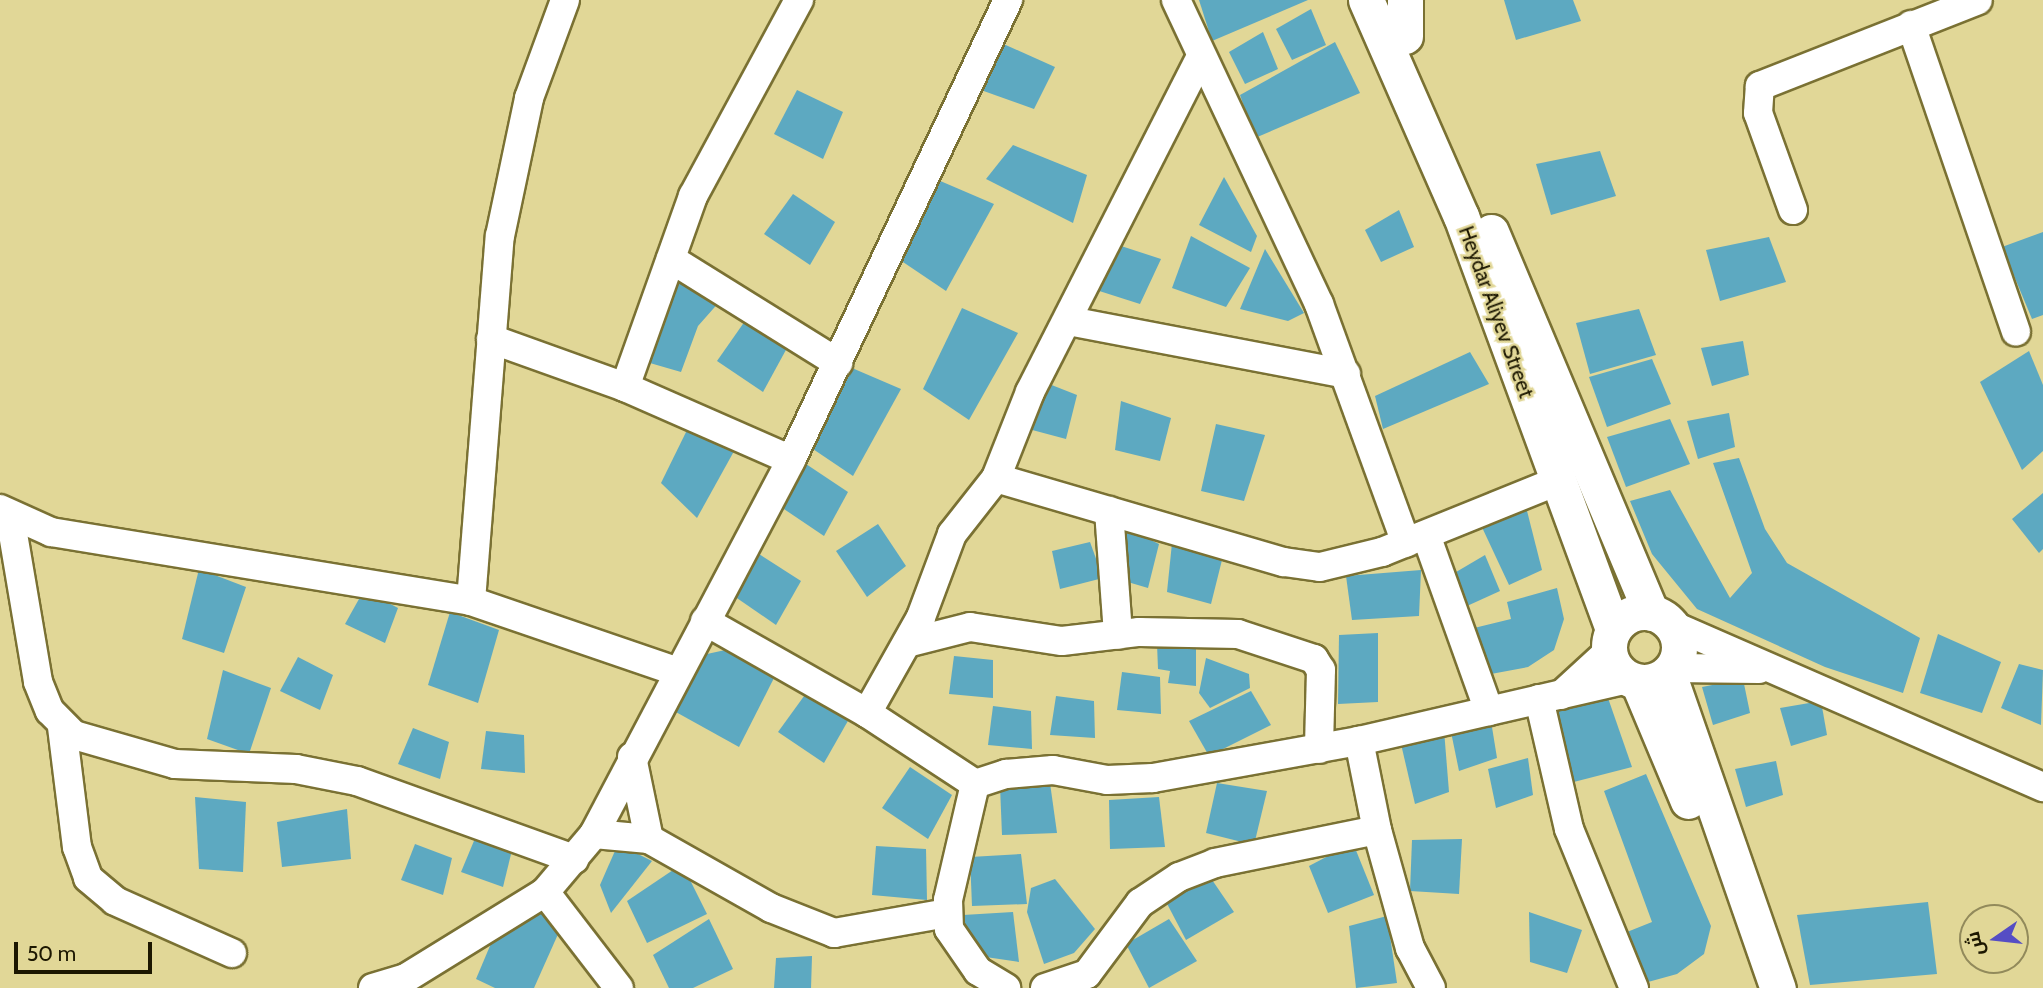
<!DOCTYPE html>
<html>
<head>
<meta charset="utf-8">
<style>
	body { margin:0 }
	#map { position:relative; width:2043px; height:988px; overflow:hidden; background:#e1d797; font-family:Cabin,Cairo,sans-serif }
	div>[style] { position:absolute }
	[style*='--x'] { left:calc(var(--x)*1px); top:calc(var(--y)*1px); width:calc(var(--w)*1px); rotate:calc(var(--a)*1deg) }
	.building>* { inset:0; background:#5da9c1 }
	.roads { filter:drop-shadow(2px 0 #7a7133) drop-shadow(-2px 0 #7a7133) drop-shadow(0 2px #7a7133) drop-shadow(0 -2px #7a7133) }
	.minor>* { height:28px; margin:-14px; padding:0 14px; transform-origin:14px; border-radius:14px; background:#fff }
	.major>* { height:35px; margin:-17.5px; padding:0 17.5px; transform-origin:17.5px; border-radius:17.5px; background:#fff }
	.major>.ring { margin:-17.5px; padding:0; box-sizing:content-box; background:none; border:35px solid #fff; border-radius:50% }
	span { translate:-50% -50%; white-space:nowrap; text-align:center; line-height:1.15; -webkit-text-stroke:5px #e1d797; paint-order:stroke }
	.street-label { font-size:21px; color:#1c1701 }
	.north { position:absolute; left:1959px; top:904px; width:70px; height:70px; box-sizing:border-box; background:#e1d797; border:2px solid #928a5b; border-radius:50%; rotate:256deg; font-size:19px; font-weight:700; line-height:28px; text-align:center; color:#1c1701 }
	.north::after { content:''; display:block; margin:auto; width:24px; height:32px; background:#554dc4; clip-path:polygon(50% 0,100% 100%,50% 72%,0 100%) }
	.scale { position:absolute; left:14px; top:942px; width:138px; height:32px; box-sizing:border-box; border:4px solid #1c1701; border-top:0; padding-left:9px; font-size:21px; line-height:24px; white-space:nowrap; color:#1c1701; -webkit-text-stroke:5px #e1d797; paint-order:stroke }
</style>
</head>
<body>
<div id="map">
	<div class="building">
		<div style="clip-path:polygon(1199px 0,1308px 0,1212px 41px)"></div>
		<div style="clip-path:polygon(1504px 0,1573px 0,1581px 21px,1516px 40px)"></div>
		<div style="clip-path:polygon(1311px 9px,1326px 45px,1292px 60px,1276px 29px)"></div>
		<div style="clip-path:polygon(1263px 32px,1278px 69px,1245px 84px,1229px 52px)"></div>
		<div style="clip-path:polygon(999px 42px,1055px 67px,1034px 109px,978px 89px)"></div>
		<div style="clip-path:polygon(1335px 42px,1360px 93px,1255px 138px,1240px 95px)"></div>
		<div style="clip-path:polygon(797px 90px,843px 112px,823px 159px,774px 134px)"></div>
		<div style="clip-path:polygon(1013px 145px,1087px 175px,1073px 223px,986px 179px)"></div>
		<div style="clip-path:polygon(1600px 151px,1616px 196px,1551px 215px,1536px 164px)"></div>
		<div style="clip-path:polygon(1224px 177px,1257px 236px,1251px 252px,1199px 225px)"></div>
		<div style="clip-path:polygon(938px 180px,994px 204px,946px 291px,900px 260px)"></div>
		<div style="clip-path:polygon(793px 194px,835px 222px,810px 265px,764px 234px)"></div>
		<div style="clip-path:polygon(1399px 210px,1414px 247px,1381px 262px,1365px 230px)"></div>
		<div style="clip-path:polygon(2043px 232px,2043px 315px,2032px 319px,2002px 247px)"></div>
		<div style="clip-path:polygon(1191px 236px,1250px 268px,1226px 307px,1172px 288px)"></div>
		<div style="clip-path:polygon(1769px 237px,1786px 282px,1720px 301px,1706px 250px)"></div>
		<div style="clip-path:polygon(1115px 244px,1161px 259px,1140px 304px,1093px 289px)"></div>
		<div style="clip-path:polygon(1265px 249px,1304px 313px,1288px 321px,1240px 309px)"></div>
		<div style="clip-path:polygon(679px 273px,721px 300px,698px 326px,681px 372px,643px 361px)"></div>
		<div style="clip-path:polygon(962px 308px,1018px 333px,969px 420px,923px 389px)"></div>
		<div style="clip-path:polygon(1639px 309px,1656px 355px,1590px 374px,1576px 323px)"></div>
		<div style="clip-path:polygon(745px 321px,787px 348px,763px 392px,717px 361px)"></div>
		<div style="clip-path:polygon(1743px 341px,1749px 375px,1712px 386px,1701px 348px)"></div>
		<div style="clip-path:polygon(2029px 351px,2043px 385px,2043px 451px,2022px 470px,1980px 382px)"></div>
		<div style="clip-path:polygon(1470px 352px,1489px 384px,1383px 429px,1375px 396px)"></div>
		<div style="clip-path:polygon(1652px 359px,1671px 404px,1607px 427px,1589px 377px)"></div>
		<div style="clip-path:polygon(845px 365px,901px 389px,853px 476px,807px 445px)"></div>
		<div style="clip-path:polygon(1044px 382px,1077px 395px,1066px 439px,1021px 427px)"></div>
		<div style="clip-path:polygon(1121px 401px,1171px 418px,1160px 461px,1115px 450px)"></div>
		<div style="clip-path:polygon(1729px 413px,1735px 447px,1698px 459px,1687px 421px)"></div>
		<div style="clip-path:polygon(1670px 419px,1690px 464px,1626px 487px,1607px 437px)"></div>
		<div style="clip-path:polygon(1216px 424px,1265px 435px,1244px 501px,1201px 491px)"></div>
		<div style="clip-path:polygon(689px 426px,738px 444px,697px 518px,661px 483px)"></div>
		<div style="clip-path:polygon(1739px 458px,1765px 529px,1787px 563px,1920px 638px,1903px 693px,1825px 667px,1697px 609px,1652px 554px,1630px 501px,1670px 490px,1730px 598px,1752px 573px,1713px 463px)"></div>
		<div style="clip-path:polygon(806px 464px,848px 492px,824px 536px,778px 505px)"></div>
		<div style="clip-path:polygon(2043px 493px,2043px 549px,2039px 553px,2012px 519px)"></div>
		<div style="clip-path:polygon(1525px 503px,1542px 570px,1509px 585px,1480px 523px)"></div>
		<div style="clip-path:polygon(878px 524px,906px 566px,867px 597px,836px 551px)"></div>
		<div style="clip-path:polygon(1120px 525px,1159px 544px,1148px 588px,1121px 580px)"></div>
		<div style="clip-path:polygon(1090px 542px,1103px 578px,1060px 589px,1052px 551px)"></div>
		<div style="clip-path:polygon(1172px 543px,1222px 560px,1211px 604px,1167px 592px)"></div>
		<div style="clip-path:polygon(759px 554px,801px 581px,776px 625px,731px 594px)"></div>
		<div style="clip-path:polygon(1485px 555px,1500px 591px,1467px 606px,1451px 575px)"></div>
		<div style="clip-path:polygon(199px 569px,246px 587px,224px 653px,182px 639px)"></div>
		<div style="clip-path:polygon(1421px 570px,1419px 616px,1352px 620px,1346px 576px)"></div>
		<div style="clip-path:polygon(1557px 588px,1564px 619px,1554px 650px,1528px 667px,1491px 674px,1470px 629px,1511px 619px,1507px 602px)"></div>
		<div style="clip-path:polygon(364px 590px,398px 608px,385px 643px,345px 624px)"></div>
		<div style="clip-path:polygon(450px 612px,499px 630px,478px 703px,428px 685px)"></div>
		<div style="clip-path:polygon(1378px 633px,1378px 702px,1338px 704px,1339px 635px)"></div>
		<div style="clip-path:polygon(1938px 634px,2001px 662px,1982px 713px,1920px 693px)"></div>
		<div style="clip-path:polygon(1157px 644px,1196px 649px,1196px 686px,1168px 683px,1170px 671px,1158px 669px)"></div>
		<div style="clip-path:polygon(739px 647px,775px 676px,739px 747px,665px 706px,707px 654px)"></div>
		<div style="clip-path:polygon(954px 656px,993px 660px,993px 698px,949px 694px)"></div>
		<div style="clip-path:polygon(298px 657px,333px 675px,320px 710px,280px 691px)"></div>
		<div style="clip-path:polygon(1206px 658px,1249px 674px,1250px 688px,1210px 708px,1199px 693px)"></div>
		<div style="clip-path:polygon(2019px 664px,2043px 670px,2041px 725px,2001px 708px)"></div>
		<div style="clip-path:polygon(223px 670px,271px 688px,249px 754px,207px 739px)"></div>
		<div style="clip-path:polygon(1122px 672px,1160px 677px,1161px 714px,1117px 710px)"></div>
		<div style="clip-path:polygon(1743px 679px,1750px 713px,1713px 725px,1702px 687px)"></div>
		<div style="clip-path:polygon(1251px 691px,1271px 725px,1209px 756px,1189px 721px)"></div>
		<div style="clip-path:polygon(807px 692px,849px 719px,824px 763px,778px 732px)"></div>
		<div style="clip-path:polygon(1056px 696px,1094px 701px,1095px 738px,1050px 735px)"></div>
		<div style="clip-path:polygon(1608px 698px,1632px 767px,1566px 784px,1552px 706px)"></div>
		<div style="clip-path:polygon(1821px 701px,1827px 735px,1791px 746px,1780px 708px)"></div>
		<div style="clip-path:polygon(993px 706px,1031px 711px,1032px 749px,988px 745px)"></div>
		<div style="clip-path:polygon(1491px 721px,1497px 758px,1459px 771px,1451px 732px)"></div>
		<div style="clip-path:polygon(413px 728px,449px 742px,440px 779px,398px 764px)"></div>
		<div style="clip-path:polygon(1444px 730px,1449px 792px,1415px 804px,1401px 744px)"></div>
		<div style="clip-path:polygon(486px 731px,524px 735px,525px 773px,481px 769px)"></div>
		<div style="clip-path:polygon(1528px 758px,1533px 795px,1496px 808px,1488px 769px)"></div>
		<div style="clip-path:polygon(1776px 761px,1783px 795px,1746px 807px,1735px 769px)"></div>
		<div style="clip-path:polygon(910px 767px,952px 795px,928px 839px,882px 808px)"></div>
		<div style="clip-path:polygon(1646px 774px,1711px 926px,1704px 954px,1677px 974px,1648px 982px,1622px 934px,1652px 922px,1604px 791px)"></div>
		<div style="clip-path:polygon(1050px 783px,1057px 833px,1002px 835px,1000px 786px)"></div>
		<div style="clip-path:polygon(1217px 783px,1267px 791px,1254px 845px,1206px 833px)"></div>
		<div style="clip-path:polygon(195px 797px,246px 802px,243px 872px,199px 869px)"></div>
		<div style="clip-path:polygon(1159px 797px,1165px 847px,1110px 849px,1109px 800px)"></div>
		<div style="clip-path:polygon(347px 809px,351px 859px,282px 867px,277px 822px)"></div>
		<div style="clip-path:polygon(476px 836px,512px 850px,503px 887px,461px 872px)"></div>
		<div style="clip-path:polygon(1462px 839px,1459px 894px,1410px 891px,1412px 840px)"></div>
		<div style="clip-path:polygon(1353px 843px,1374px 895px,1328px 913px,1309px 866px)"></div>
		<div style="clip-path:polygon(415px 844px,452px 858px,443px 895px,401px 880px)"></div>
		<div style="clip-path:polygon(618px 844px,652px 861px,611px 913px,600px 885px)"></div>
		<div style="clip-path:polygon(876px 846px,926px 849px,927px 900px,872px 895px)"></div>
		<div style="clip-path:polygon(1021px 854px,1027px 904px,972px 906px,970px 857px)"></div>
		<div style="clip-path:polygon(682px 864px,707px 914px,647px 943px,627px 901px)"></div>
		<div style="clip-path:polygon(1206px 871px,1234px 912px,1186px 940px,1163px 896px)"></div>
		<div style="clip-path:polygon(1055px 879px,1095px 929px,1074px 953px,1044px 964px,1027px 912px,1031px 888px)"></div>
		<div style="clip-path:polygon(1928px 902px,1937px 974px,1810px 985px,1797px 915px)"></div>
		<div style="clip-path:polygon(535px 909px,563px 923px,534px 988px,495px 988px,476px 979px,495px 934px)"></div>
		<div style="clip-path:polygon(1013px 912px,1019px 962px,972px 955px,963px 915px)"></div>
		<div style="clip-path:polygon(1529px 912px,1582px 930px,1567px 973px,1530px 962px)"></div>
		<div style="clip-path:polygon(1387px 916px,1397px 983px,1356px 988px,1349px 926px)"></div>
		<div style="clip-path:polygon(709px 919px,733px 969px,693px 988px,669px 988px,653px 955px)"></div>
		<div style="clip-path:polygon(1169px 919px,1197px 961px,1149px 988px,1126px 944px)"></div>
		<div style="clip-path:polygon(812px 956px,811px 988px,774px 988px,776px 958px)"></div>
	</div>
	<div class="roads">
		<div class="minor">
			<div style="--x:1176;--y:0;--w:336;--a:64.8"></div>
			<div style="--x:1319;--y:304;--w:254;--a:70"></div>
			<div style="--x:1911;--y:25;--w:324;--a:71.1"></div>
			<div style="--x:1793;--y:210;--w:103;--a:-109.8"></div>
			<div style="--x:1758;--y:113;--w:27;--a:-86"></div>
			<div style="--x:1760;--y:86;--w:234;--a:-21.5"></div>
			<div style="--x:671;--y:259;--w:197;--a:31.9"></div>
			<div style="--x:1069;--y:321;--w:282;--a:10.8"></div>
			<div style="--x:491;--y:339;--w:142;--a:19.7"></div>
			<div style="--x:625;--y:387;--w:181;--a:23.7"></div>
			<div style="--x:625;--y:387;--w:203;--a:-70.4"></div>
			<div style="--x:693;--y:196;--w:223;--a:-61.6"></div>
			<div style="--x:996;--y:478;--w:92;--a:-68.4"></div>
			<div style="--x:1030;--y:392;--w:377;--a:-63"></div>
			<div style="--x:0;--y:509;--w:56;--a:24.3"></div>
			<div style="--x:51;--y:532;--w:426;--a:9.3"></div>
			<div style="--x:471;--y:601;--w:216;--a:18.9"></div>
			<div style="--x:1109;--y:511;--w:124;--a:85.8"></div>
			<div style="--x:10;--y:516;--w:168;--a:80.4"></div>
			<div style="--x:38;--y:682;--w:31;--a:68"></div>
			<div style="--x:50;--y:711;--w:34;--a:45"></div>
			<div style="--x:74;--y:735;--w:105;--a:16"></div>
			<div style="--x:175;--y:764;--w:121;--a:2.4"></div>
			<div style="--x:296;--y:769;--w:62;--a:11.1"></div>
			<div style="--x:357;--y:781;--w:231;--a:19.8"></div>
			<div style="--x:1426;--y:535;--w:187;--a:70.3"></div>
			<div style="--x:471;--y:601;--w:366;--a:-85.5"></div>
			<div style="--x:500;--y:236;--w:141;--a:-78.1"></div>
			<div style="--x:529;--y:98;--w:104;--a:-69.8"></div>
			<div style="--x:705;--y:621;--w:186;--a:29.6"></div>
			<div style="--x:867;--y:713;--w:129;--a:33.3"></div>
			<div style="--x:1672;--y:625;--w:405;--a:23.6"></div>
			<div style="--x:907;--y:643;--w:65;--a:-14.3"></div>
			<div style="--x:970;--y:627;--w:93;--a:8.7"></div>
			<div style="--x:1062;--y:641;--w:78;--a:-6.7"></div>
			<div style="--x:1139;--y:632;--w:99;--a:1.2"></div>
			<div style="--x:1238;--y:634;--w:80;--a:18.2"></div>
			<div style="--x:1314;--y:659;--w:13;--a:58"></div>
			<div style="--x:1321;--y:670;--w:79;--a:91.5"></div>
			<div style="--x:1672;--y:668;--w:87;--a:0.7"></div>
			<div style="--x:1561;--y:695;--w:65;--a:-42.5"></div>
			<div style="--x:1539;--y:699;--w:133;--a:77"></div>
			<div style="--x:1569;--y:829;--w:172;--a:67.8"></div>
			<div style="--x:867;--y:713;--w:110;--a:-60.6"></div>
			<div style="--x:921;--y:617;--w:89;--a:-69.5"></div>
			<div style="--x:952;--y:534;--w:71;--a:-51.8"></div>
			<div style="--x:996;--y:478;--w:300;--a:16.3"></div>
			<div style="--x:1284;--y:562;--w:36;--a:8"></div>
			<div style="--x:1320;--y:567;--w:64;--a:-13.6"></div>
			<div style="--x:1382;--y:552;--w:190;--a:-22"></div>
			<div style="--x:62;--y:727;--w:121;--a:82.9"></div>
			<div style="--x:77;--y:847;--w:33;--a:70"></div>
			<div style="--x:88;--y:878;--w:35;--a:40"></div>
			<div style="--x:115;--y:901;--w:128;--a:24"></div>
			<div style="--x:632;--y:757;--w:84;--a:78.3"></div>
			<div style="--x:975;--y:784;--w:33;--a:-18"></div>
			<div style="--x:1006;--y:774;--w:47;--a:-4.9"></div>
			<div style="--x:1053;--y:770;--w:55;--a:10.5"></div>
			<div style="--x:1107;--y:780;--w:46;--a:-2.5"></div>
			<div style="--x:1153;--y:778;--w:209;--a:-10.2"></div>
			<div style="--x:1359;--y:741;--w:276;--a:-13"></div>
			<div style="--x:975;--y:784;--w:119;--a:103.1"></div>
			<div style="--x:948;--y:900;--w:29;--a:88"></div>
			<div style="--x:949;--y:929;--w:51;--a:55.4"></div>
			<div style="--x:978;--y:971;--w:33;--a:31"></div>
			<div style="--x:1377;--y:830;--w:123;--a:74.4"></div>
			<div style="--x:1410;--y:948;--w:45;--a:62.3"></div>
			<div style="--x:594;--y:834;--w:55;--a:5.2"></div>
			<div style="--x:649;--y:839;--w:140;--a:29.5"></div>
			<div style="--x:771;--y:908;--w:68;--a:21.6"></div>
			<div style="--x:834;--y:933;--w:115;--a:-10"></div>
			<div style="--x:545;--y:892;--w:121;--a:52.4"></div>
			<div style="--x:373;--y:988;--w:34;--a:-17"></div>
			<div style="--x:406;--y:978;--w:163;--a:-31.7"></div>
			<div style="--x:545;--y:892;--w:76;--a:-49.8"></div>
			<div style="--x:594;--y:834;--w:423;--a:-62.2"></div>
			<div style="--x:791;--y:460;--w:509;--a:-64.74"></div>
			<div style="--x:1045;--y:988;--w:44;--a:-18.4"></div>
			<div style="--x:1087;--y:974;--w:89;--a:-53.3"></div>
			<div style="--x:1140;--y:903;--w:47;--a:-33.7"></div>
			<div style="--x:1179;--y:877;--w:39;--a:-21"></div>
			<div style="--x:1215;--y:863;--w:165;--a:-11.5"></div>
			<div style="--x:1377;--y:830;--w:91;--a:-101.4"></div>
		</div>
		<div class="major">
			<div style="--x:1366;--y:0;--w:236;--a:66.3"></div>
			<div style="--x:1461;--y:216;--w:441;--a:69.8"></div>
			<div style="--x:1405;--y:36;--w:36;--a:-90"></div>
			<div style="--x:1491;--y:232;--w:413;--a:67.2"></div>
			<div class="ring" style="left:1609px;top:612px;width:35px;height:35px"></div>
			<div style="--x:1668;--y:673;--w:334;--a:70.8"></div>
			<div style="--x:1638;--y:682;--w:129;--a:67.2"></div>
		</div>
	</div>
	<div class="street-label">
		<span style="left:1496px;top:312px;rotate:70deg">Heydar Aliyev Street</span>
	</div>
	<div class="north">ش</div>
	<div class="scale">50 m</div>
</div>
</body>
</html>
